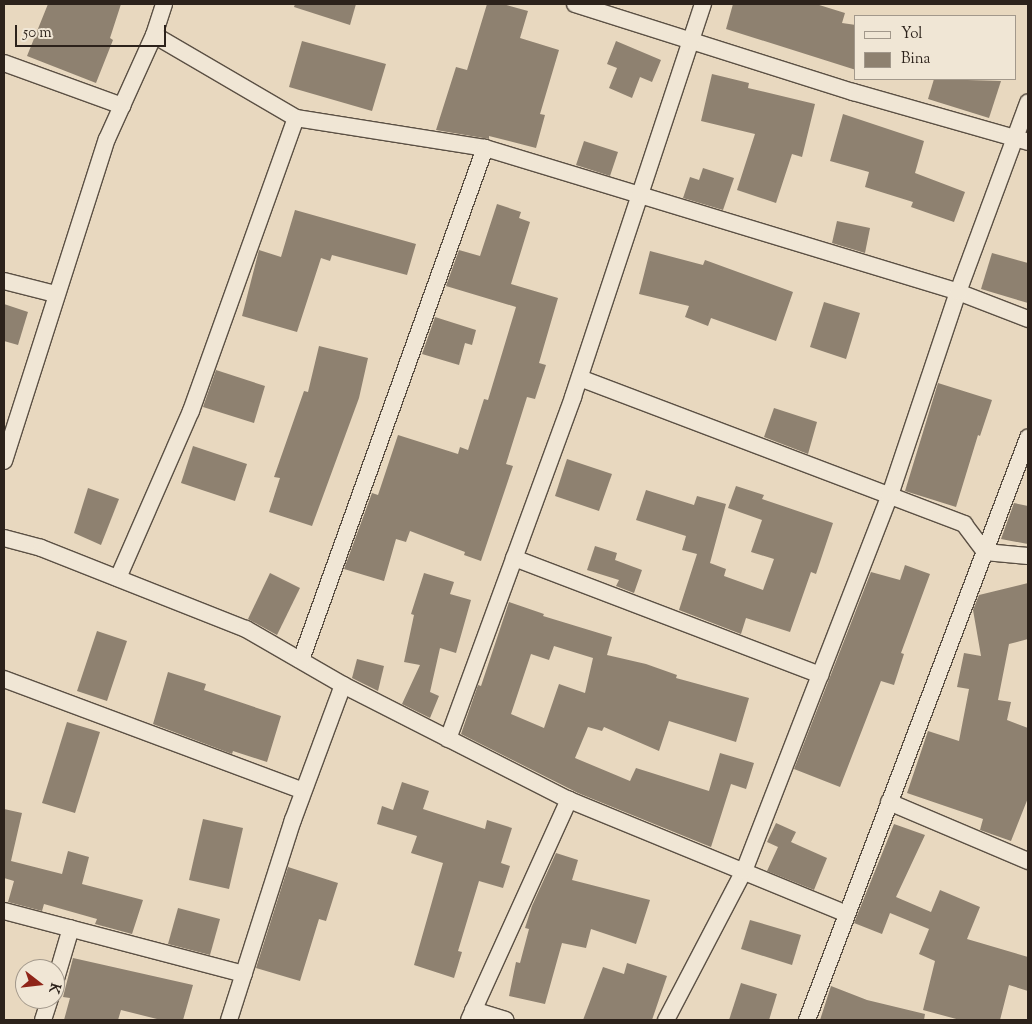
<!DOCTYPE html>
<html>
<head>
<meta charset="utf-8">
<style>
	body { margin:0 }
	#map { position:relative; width:1032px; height:1024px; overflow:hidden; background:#e8d8bf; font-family:"Sorts Mill Goudy",serif }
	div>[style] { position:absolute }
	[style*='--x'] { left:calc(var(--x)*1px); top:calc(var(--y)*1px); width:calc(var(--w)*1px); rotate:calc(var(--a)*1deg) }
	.building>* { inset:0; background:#8e8170 }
	.roads { filter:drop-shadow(1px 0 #5b5044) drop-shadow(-1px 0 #5b5044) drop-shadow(0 1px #5b5044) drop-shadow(0 -1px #5b5044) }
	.minor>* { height:16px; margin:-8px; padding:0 8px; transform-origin:8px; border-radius:8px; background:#f0e6d5 }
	span { translate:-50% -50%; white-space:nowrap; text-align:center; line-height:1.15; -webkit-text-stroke:5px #f0e6d5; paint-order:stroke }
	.frame { position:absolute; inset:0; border:5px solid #2c221b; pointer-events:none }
	.legend { position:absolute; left:854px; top:15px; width:162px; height:65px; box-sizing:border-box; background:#f0e6d5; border:1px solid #a2988b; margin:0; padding:6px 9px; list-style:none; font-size:15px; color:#2c221b }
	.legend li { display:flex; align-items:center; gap:10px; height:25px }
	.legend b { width:25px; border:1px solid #a2988b }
	.north { position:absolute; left:15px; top:959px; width:50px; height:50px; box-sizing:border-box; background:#f0e6d5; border:1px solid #a2988b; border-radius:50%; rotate:106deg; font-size:14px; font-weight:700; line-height:20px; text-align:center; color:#2c221b }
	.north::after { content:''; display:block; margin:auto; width:18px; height:22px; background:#8f2418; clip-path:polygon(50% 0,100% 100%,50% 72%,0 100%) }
	.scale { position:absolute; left:15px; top:25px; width:151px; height:22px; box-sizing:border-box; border:2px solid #2c221b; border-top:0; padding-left:6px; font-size:15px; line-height:18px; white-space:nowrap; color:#2c221b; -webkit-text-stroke:4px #f0e6d5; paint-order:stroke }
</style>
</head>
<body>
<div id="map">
	<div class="building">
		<div style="clip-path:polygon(48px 4px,121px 4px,110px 38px,113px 40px,96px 83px,27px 56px)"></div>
		<div style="clip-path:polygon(295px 4px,356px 4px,350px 25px,294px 7px)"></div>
		<div style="clip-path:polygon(487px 4px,503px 4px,528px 11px,520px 38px,559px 50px,540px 114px,545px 115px,536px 148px,489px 136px,489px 139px,436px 130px,456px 67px,467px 70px)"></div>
		<div style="clip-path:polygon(733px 4px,816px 4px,845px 13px,842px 23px,856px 25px,856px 70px,726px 29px)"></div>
		<div style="clip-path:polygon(302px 41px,386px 64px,372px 111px,289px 87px)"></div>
		<div style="clip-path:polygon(616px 41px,661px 60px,652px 82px,640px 77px,632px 98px,609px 88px,617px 68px,607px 64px)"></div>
		<div style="clip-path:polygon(712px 74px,749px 83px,748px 88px,815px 104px,802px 157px,792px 154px,776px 203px,737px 190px,755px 134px,701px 121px)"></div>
		<div style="clip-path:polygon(934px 79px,1001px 81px,989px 118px,928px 99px)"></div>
		<div style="clip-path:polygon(843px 114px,924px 141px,915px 173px,965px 192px,954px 222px,911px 207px,913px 202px,865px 187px,869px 172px,830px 161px)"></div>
		<div style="clip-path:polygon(584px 141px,618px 152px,610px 176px,576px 165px)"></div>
		<div style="clip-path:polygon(703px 168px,734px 178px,723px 210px,683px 198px,690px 177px,699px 180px)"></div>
		<div style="clip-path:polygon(497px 204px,521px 212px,519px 218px,530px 222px,511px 284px,558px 298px,539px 363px,546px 365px,535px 399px,527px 397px,506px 464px,513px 466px,481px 561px,464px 555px,465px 552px,410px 531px,406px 542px,396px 539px,384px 581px,344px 569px,372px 493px,378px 495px,398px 435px,458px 454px,460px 447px,468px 450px,484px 399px,488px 400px,516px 307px,446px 286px,459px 250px,480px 256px)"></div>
		<div style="clip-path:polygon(295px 210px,416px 244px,407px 275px,332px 255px,330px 261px,321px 258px,297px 332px,242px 316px,259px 250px,281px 257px)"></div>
		<div style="clip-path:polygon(837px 221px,870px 228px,865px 253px,832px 243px)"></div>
		<div style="clip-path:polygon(650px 251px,703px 265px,705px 260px,793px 292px,776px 341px,711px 318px,708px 326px,685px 317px,689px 306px,639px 294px)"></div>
		<div style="clip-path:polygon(992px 253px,1028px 263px,1028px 303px,981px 289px)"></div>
		<div style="clip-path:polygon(824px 302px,860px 313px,846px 359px,810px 347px)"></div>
		<div style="clip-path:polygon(4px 304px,28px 312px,18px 345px,4px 341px)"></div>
		<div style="clip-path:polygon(435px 317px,476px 330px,472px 345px,465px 343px,459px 365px,422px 354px)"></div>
		<div style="clip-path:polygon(319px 346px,368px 358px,359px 398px,312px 526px,269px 512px,280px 478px,274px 477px,304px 391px,308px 392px)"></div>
		<div style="clip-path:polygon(216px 370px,265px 386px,254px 423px,203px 407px)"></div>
		<div style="clip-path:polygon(938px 383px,992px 400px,980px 436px,978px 435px,956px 507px,905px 491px)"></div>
		<div style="clip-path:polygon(774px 408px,817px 422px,808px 454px,764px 437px)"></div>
		<div style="clip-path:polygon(193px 446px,247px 464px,235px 501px,181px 483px)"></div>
		<div style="clip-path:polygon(567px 459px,612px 474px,599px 511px,555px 496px)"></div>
		<div style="clip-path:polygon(736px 486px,764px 495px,762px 499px,833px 523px,816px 574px,811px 572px,790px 632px,746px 618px,741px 634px,679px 610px,697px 554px,682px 550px,686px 536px,636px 520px,646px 490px,694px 505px,697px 496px,726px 504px,710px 563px,726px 569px,724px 576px,763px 590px,774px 559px,751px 552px,762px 520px,728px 508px)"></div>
		<div style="clip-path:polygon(88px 488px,119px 499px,101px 545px,74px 533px)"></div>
		<div style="clip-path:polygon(1014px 503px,1028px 506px,1028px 544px,1001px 539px)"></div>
		<div style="clip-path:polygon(595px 546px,617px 553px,615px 560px,642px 570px,634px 593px,616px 586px,619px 580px,587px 570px)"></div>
		<div style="clip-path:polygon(905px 565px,930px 574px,901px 653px,904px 654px,894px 685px,881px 681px,840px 787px,794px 769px,871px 572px,900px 580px)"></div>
		<div style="clip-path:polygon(270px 573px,300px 588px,277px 635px,248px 619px)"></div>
		<div style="clip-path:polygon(424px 573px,454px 582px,450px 594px,471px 600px,456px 653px,440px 648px,430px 692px,439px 696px,430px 718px,402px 704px,420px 665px,404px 662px,414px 615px,411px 614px)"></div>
		<div style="clip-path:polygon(1028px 583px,1028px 639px,1009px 644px,998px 700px,1011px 702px,1007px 720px,1028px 728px,1028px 798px,1011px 841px,980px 830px,983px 819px,907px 793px,928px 731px,959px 741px,969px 689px,957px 687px,964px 653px,981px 656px,973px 610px,979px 595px)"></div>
		<div style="clip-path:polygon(evenodd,509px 602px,544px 614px,543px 616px,612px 637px,607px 655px,646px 664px,677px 675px,676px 678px,749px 698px,736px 742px,669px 721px,659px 751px,604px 727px,602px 731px,588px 727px,575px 758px,630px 781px,636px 768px,709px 791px,720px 753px,754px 763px,746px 789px,731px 784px,711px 847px,578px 793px,461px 734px,478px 685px,481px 686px,509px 602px,554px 646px,593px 658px,585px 693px,559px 684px,544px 728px,511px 714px,531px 654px,549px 660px,554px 646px)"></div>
		<div style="clip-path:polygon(97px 631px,127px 641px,107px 701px,77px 691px)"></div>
		<div style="clip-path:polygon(357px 659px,384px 666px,378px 691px,352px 678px)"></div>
		<div style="clip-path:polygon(168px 672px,206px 684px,204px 690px,281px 716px,267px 762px,233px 751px,232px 754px,153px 724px)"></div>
		<div style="clip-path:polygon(67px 722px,100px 732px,75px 813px,42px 803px)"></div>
		<div style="clip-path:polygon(402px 782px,429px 791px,423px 809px,485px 829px,487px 820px,512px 828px,501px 863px,510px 866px,503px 888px,479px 881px,458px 951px,462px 952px,454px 978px,414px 965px,443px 863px,411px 853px,417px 836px,377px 824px,382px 806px,393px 810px)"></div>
		<div style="clip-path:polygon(4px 809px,22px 813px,11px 861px,62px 874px,68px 851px,89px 857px,82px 884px,143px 900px,132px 934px,95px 924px,97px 919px,44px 904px,42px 911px,8px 902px,14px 881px,4px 878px)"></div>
		<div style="clip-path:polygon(203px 819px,243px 828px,229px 889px,189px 880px)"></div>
		<div style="clip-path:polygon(776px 823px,796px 832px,791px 842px,827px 858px,814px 890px,767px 871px,778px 847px,767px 842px)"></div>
		<div style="clip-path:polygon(894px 824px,925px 835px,896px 897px,931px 912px,940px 890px,980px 907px,967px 939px,1028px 957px,1028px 991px,1009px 985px,1000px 1020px,960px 1020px,923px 1010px,935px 961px,919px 954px,929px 929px,890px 913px,882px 934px,854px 923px)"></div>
		<div style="clip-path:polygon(556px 853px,578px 860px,572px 880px,650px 900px,636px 944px,591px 929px,586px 948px,562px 943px,545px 1004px,509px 996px,516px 962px,520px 963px,529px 929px,525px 928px,532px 906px)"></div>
		<div style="clip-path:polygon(288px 867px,338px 883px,326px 921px,319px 919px,300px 981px,256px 968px)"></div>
		<div style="clip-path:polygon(178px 908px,220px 919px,210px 955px,168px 944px)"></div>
		<div style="clip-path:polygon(750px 920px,801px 935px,792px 965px,741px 949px)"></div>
		<div style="clip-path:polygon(73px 958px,193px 985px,183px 1020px,161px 1020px,121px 1010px,118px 1020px,64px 1020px,70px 998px,63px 997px)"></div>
		<div style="clip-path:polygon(627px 963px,667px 976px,652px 1020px,583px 1020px,603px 967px,624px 974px)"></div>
		<div style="clip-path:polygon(741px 983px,777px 994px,769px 1020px,729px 1020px)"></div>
		<div style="clip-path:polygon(831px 986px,867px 1000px,925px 1014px,924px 1020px,820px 1020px)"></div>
	</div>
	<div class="roads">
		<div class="minor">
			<div style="--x:575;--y:4;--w:292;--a:17.6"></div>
			<div style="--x:853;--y:92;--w:182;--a:15.9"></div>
			<div style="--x:154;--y:35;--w:164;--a:30.3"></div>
			<div style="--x:296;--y:118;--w:191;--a:9"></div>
			<div style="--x:485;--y:148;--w:494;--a:16.9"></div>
			<div style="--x:958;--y:292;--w:75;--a:21.1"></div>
			<div style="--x:4;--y:63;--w:126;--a:20"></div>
			<div style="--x:4;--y:281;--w:53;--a:14.3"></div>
			<div style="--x:580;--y:378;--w:411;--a:20.8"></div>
			<div style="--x:964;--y:524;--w:35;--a:53"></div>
			<div style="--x:985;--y:552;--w:43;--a:5.3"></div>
			<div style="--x:4;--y:461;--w:338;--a:-72.3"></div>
			<div style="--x:107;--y:139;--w:114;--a:-65.7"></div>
			<div style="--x:154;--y:35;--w:33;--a:-72"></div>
			<div style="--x:4;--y:538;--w:38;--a:15"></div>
			<div style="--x:41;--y:548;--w:220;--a:21.6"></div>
			<div style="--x:246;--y:629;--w:112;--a:30"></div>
			<div style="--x:343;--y:685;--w:254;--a:27"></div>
			<div style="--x:569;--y:800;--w:300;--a:22.3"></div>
			<div style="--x:514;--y:558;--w:328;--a:20.9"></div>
			<div style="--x:118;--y:578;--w:182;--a:-66.4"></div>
			<div style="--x:191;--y:411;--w:311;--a:-70.3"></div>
			<div style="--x:301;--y:660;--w:544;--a:-70.23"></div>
			<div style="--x:4;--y:679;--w:319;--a:20.5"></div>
			<div style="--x:448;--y:739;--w:364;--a:-69.9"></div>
			<div style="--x:573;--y:397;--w:414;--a:-71.7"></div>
			<div style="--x:889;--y:802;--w:151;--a:23"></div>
			<div style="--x:4;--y:911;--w:248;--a:14.7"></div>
			<div style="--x:55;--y:982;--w:56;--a:-73.5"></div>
			<div style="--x:473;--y:1010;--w:34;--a:17"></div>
			<div style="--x:43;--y:1020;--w:22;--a:-72"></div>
			<div style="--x:229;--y:1020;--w:210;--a:-72.3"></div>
			<div style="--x:293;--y:820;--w:144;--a:-69.7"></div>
			<div style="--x:469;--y:1020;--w:242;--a:-65.6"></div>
			<div style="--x:666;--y:1020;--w:168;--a:-62.4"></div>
			<div style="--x:744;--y:871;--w:403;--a:-68.8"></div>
			<div style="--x:890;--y:495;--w:214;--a:-71.5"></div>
			<div style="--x:958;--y:292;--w:202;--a:-69.7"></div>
			<div style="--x:807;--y:1020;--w:623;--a:-69.21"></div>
		</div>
	</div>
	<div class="frame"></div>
	<ul class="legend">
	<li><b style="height:6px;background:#f0e6d5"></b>Yol</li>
	<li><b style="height:14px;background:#8e8170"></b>Bina</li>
	</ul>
	<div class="north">K</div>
	<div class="scale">50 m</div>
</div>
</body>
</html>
